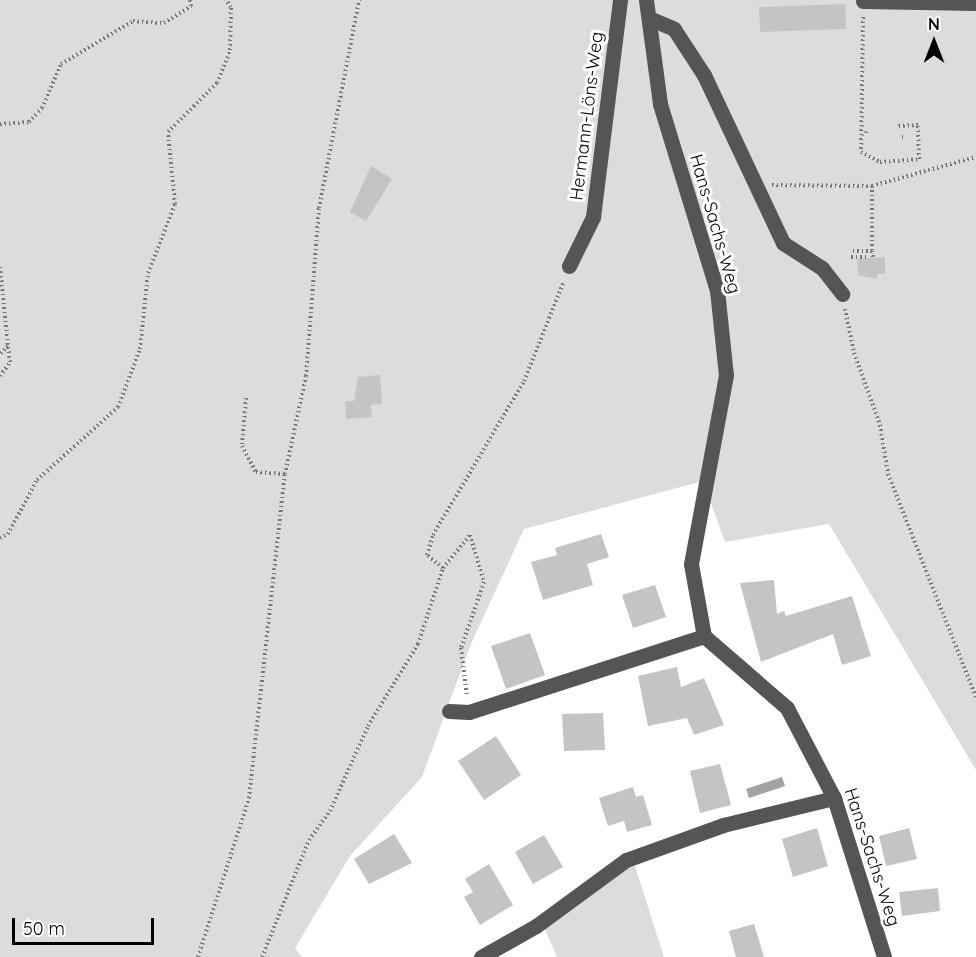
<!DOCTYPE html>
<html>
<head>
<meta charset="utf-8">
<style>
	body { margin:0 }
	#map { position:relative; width:976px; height:957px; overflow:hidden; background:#fff; font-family:Quicksand,sans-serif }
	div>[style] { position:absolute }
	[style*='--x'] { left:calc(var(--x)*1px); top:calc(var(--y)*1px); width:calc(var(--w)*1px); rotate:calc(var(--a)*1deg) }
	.green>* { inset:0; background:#dcdcdc }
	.water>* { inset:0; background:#a3a3a3 }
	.building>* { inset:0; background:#c4c4c4 }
	.path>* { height:4px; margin-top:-2px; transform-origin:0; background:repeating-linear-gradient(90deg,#777 0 1.5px,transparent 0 4.5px) }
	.minor>* { height:15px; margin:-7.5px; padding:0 7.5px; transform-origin:7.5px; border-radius:7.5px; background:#555 }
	span { translate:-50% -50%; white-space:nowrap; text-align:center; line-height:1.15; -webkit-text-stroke:6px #fff; paint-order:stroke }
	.street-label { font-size:18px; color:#000 }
	.north { position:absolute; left:904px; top:12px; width:60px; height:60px; -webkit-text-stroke:4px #fff; paint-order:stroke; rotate:0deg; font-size:16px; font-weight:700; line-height:24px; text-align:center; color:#000 }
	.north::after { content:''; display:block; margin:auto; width:21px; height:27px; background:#000; clip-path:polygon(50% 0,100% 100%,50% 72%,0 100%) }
	.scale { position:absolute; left:12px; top:918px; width:142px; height:27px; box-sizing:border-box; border:3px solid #000; border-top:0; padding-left:8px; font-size:18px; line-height:21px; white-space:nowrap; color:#000; -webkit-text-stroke:4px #fff; paint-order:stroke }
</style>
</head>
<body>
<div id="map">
	<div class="green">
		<div style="clip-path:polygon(0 0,976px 0,976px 770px,829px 524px,725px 542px,703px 481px,524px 529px,470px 646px,422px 777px,350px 856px,295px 948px,302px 957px,0 957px)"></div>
		<div style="clip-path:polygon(634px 863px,664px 957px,557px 957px,543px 925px)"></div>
	</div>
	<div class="water">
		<div style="clip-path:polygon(782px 777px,785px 786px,749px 798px,746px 789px)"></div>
	</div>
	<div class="building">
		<div style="clip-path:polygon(845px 4px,846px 29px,760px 32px,759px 7px)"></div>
		<div style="clip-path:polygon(371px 166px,392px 179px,366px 221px,350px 212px)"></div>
		<div style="clip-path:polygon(885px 257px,885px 274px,877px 274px,877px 279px,858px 275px,857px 259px)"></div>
		<div style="clip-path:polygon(380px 375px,382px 404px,371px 405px,372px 417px,346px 419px,345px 401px,354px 401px,358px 377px)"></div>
		<div style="clip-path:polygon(601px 534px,609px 557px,587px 564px,593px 585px,543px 600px,531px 562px,557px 555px,555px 548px)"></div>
		<div style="clip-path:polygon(774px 580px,777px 614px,784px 611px,786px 616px,852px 596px,871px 656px,842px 665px,833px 634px,761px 662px,740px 583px)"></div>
		<div style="clip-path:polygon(655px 585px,666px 617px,633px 628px,622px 595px)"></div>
		<div style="clip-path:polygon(530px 633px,545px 675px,506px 689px,491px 646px)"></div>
		<div style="clip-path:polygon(677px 667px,681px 687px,704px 678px,724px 725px,694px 735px,687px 718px,648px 726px,638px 676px)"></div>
		<div style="clip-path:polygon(603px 713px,605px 750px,564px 751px,562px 714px)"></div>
		<div style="clip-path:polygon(496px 736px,521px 775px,484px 800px,458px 761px)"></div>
		<div style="clip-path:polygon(720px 764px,731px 805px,700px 813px,690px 771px)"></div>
		<div style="clip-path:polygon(633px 787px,636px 797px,643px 795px,652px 825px,627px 832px,624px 821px,608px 826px,599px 798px)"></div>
		<div style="clip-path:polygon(817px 828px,828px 866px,793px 877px,782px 839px)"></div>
		<div style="clip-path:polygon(909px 828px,917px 859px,886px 866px,879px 836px)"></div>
		<div style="clip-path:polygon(394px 834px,412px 863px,369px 884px,354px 859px)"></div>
		<div style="clip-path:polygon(544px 835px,563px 867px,533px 884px,515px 852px)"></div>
		<div style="clip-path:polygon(489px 864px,513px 905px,480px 925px,464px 897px,473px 892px,465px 879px)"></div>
		<div style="clip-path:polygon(938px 888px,940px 911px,902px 916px,899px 892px)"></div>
		<div style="clip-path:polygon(754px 924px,764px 957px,736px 957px,729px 931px)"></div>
	</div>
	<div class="path">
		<div style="--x:863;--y:17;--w:135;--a:90.8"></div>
		<div style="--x:861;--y:152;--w:21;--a:28"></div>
		<div style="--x:880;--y:162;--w:39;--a:-4"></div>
		<div style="--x:919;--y:159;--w:34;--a:-92"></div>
		<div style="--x:918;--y:125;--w:20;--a:177"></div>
		<div style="--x:0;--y:124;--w:29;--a:-4"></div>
		<div style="--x:29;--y:122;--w:19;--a:-47"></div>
		<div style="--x:42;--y:108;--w:48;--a:-66.6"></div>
		<div style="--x:61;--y:64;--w:84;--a:-30.8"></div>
		<div style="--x:133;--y:21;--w:31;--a:4"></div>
		<div style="--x:164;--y:23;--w:32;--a:-32"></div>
		<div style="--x:191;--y:6;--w:6;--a:-99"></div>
		<div style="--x:866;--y:133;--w:3;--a:-72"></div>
		<div style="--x:902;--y:137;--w:3;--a:0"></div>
		<div style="--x:772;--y:185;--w:100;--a:0.6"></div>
		<div style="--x:872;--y:186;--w:65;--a:90"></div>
		<div style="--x:872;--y:251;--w:21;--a:180"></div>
		<div style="--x:872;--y:186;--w:108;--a:-15.6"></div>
		<div style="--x:872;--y:251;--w:6;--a:81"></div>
		<div style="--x:851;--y:257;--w:17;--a:0"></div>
		<div style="--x:0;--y:267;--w:79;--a:84.2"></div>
		<div style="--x:8;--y:346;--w:11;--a:135"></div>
		<div style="--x:845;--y:309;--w:45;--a:78.4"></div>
		<div style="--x:854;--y:353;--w:77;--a:70.1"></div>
		<div style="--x:880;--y:425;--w:50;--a:80.7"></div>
		<div style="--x:888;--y:474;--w:240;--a:68.5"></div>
		<div style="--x:0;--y:376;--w:17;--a:-54"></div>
		<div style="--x:10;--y:362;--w:16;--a:-97"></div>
		<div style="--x:246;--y:398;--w:48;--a:94.8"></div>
		<div style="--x:242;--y:446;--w:30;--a:62"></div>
		<div style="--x:256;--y:472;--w:29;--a:4"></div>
		<div style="--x:0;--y:538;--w:9;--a:-27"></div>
		<div style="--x:8;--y:534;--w:61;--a:-61.8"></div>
		<div style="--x:37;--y:480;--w:109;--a:-42"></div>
		<div style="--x:118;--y:407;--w:62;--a:-69.2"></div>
		<div style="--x:140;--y:349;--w:76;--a:-84"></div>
		<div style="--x:148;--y:273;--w:74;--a:-68.6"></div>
		<div style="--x:175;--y:204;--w:72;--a:-95.6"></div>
		<div style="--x:168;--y:132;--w:69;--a:-45"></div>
		<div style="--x:217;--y:83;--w:35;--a:-68"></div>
		<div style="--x:230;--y:50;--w:43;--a:-88.7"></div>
		<div style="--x:231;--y:7;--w:9;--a:-126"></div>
		<div style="--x:443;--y:568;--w:21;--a:-141"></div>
		<div style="--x:427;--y:555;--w:21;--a:-73"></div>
		<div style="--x:433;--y:535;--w:179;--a:-59.4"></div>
		<div style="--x:524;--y:381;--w:108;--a:-68.2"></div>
		<div style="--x:198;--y:957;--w:167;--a:-72.2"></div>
		<div style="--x:249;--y:798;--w:326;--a:-83.7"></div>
		<div style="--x:285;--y:474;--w:100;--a:-77.9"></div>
		<div style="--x:306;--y:376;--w:169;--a:-85.6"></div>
		<div style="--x:319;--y:208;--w:212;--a:-79.1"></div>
		<div style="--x:262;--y:957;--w:126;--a:-68.1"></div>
		<div style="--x:309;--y:840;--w:36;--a:-54"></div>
		<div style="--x:330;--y:811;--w:93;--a:-65.9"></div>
		<div style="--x:368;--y:726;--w:96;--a:-58.6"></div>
		<div style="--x:418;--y:644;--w:80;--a:-71.8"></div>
		<div style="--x:443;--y:568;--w:43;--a:-50.7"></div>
		<div style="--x:470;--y:535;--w:49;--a:73.4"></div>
		<div style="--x:484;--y:582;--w:70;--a:109.2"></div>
		<div style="--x:461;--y:648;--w:49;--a:83"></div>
	</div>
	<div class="minor">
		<div style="--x:646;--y:0;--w:105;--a:82.3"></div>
		<div style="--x:660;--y:104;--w:195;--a:73"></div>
		<div style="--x:717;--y:290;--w:85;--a:84"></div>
		<div style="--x:726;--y:375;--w:192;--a:100.5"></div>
		<div style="--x:691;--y:564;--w:73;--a:79.8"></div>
		<div style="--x:704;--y:636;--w:110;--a:40.9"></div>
		<div style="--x:787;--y:708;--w:102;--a:62.4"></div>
		<div style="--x:834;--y:798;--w:167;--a:72.5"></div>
		<div style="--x:863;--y:1;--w:113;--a:1"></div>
		<div style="--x:651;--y:19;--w:25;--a:23"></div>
		<div style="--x:674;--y:29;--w:55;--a:56.9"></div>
		<div style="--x:704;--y:75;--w:186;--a:64.8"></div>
		<div style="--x:783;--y:243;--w:46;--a:32.7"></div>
		<div style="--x:822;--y:268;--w:33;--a:52"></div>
		<div style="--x:569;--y:266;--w:55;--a:-63.9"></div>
		<div style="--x:593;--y:217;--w:219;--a:-82.9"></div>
		<div style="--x:449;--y:711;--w:20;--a:3"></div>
		<div style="--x:469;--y:712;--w:247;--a:-17.9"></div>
		<div style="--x:481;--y:957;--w:63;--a:-29.4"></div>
		<div style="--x:536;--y:926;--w:112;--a:-36.3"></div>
		<div style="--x:626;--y:860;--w:103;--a:-19.8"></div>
		<div style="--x:723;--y:825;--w:114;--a:-13.7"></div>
	</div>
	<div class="street-label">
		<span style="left:587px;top:116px;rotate:-83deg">Hermann-Löns-Weg</span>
		<span style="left:715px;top:224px;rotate:74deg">Hans-Sachs-Weg</span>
		<span style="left:872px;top:857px;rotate:72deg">Hans-Sachs-Weg</span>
	</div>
	<div class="north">N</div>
	<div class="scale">50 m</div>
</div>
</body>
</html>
